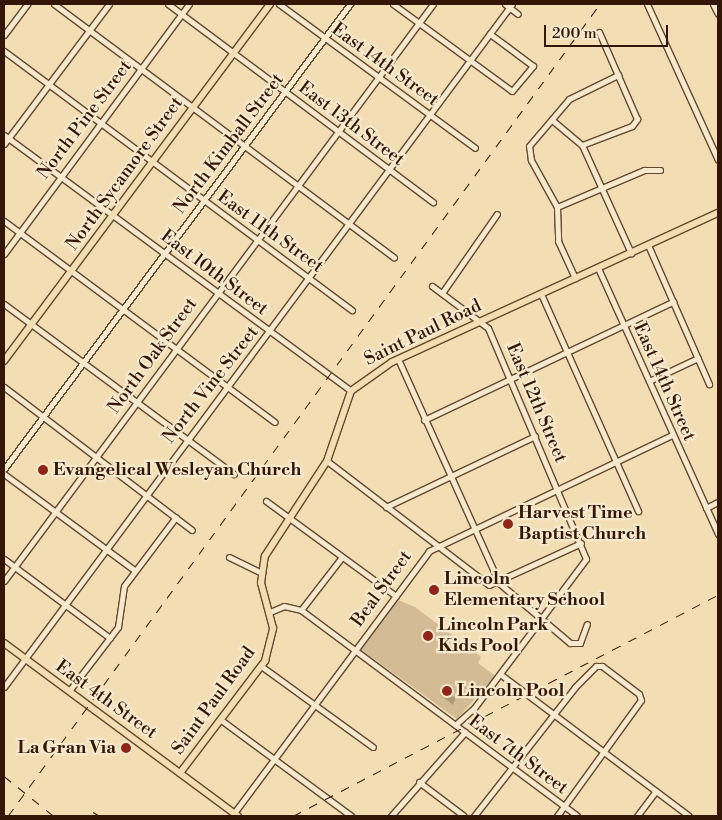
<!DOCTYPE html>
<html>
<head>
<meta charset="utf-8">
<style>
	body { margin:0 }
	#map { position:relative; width:722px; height:820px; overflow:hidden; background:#f3ddb2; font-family:"Libre Bodoni",serif }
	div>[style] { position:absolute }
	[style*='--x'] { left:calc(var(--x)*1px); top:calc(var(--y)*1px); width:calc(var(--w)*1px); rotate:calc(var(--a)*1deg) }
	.green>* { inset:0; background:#d2bb95 }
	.water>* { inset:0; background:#b29978 }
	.roads { filter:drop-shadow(1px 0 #634831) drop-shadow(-1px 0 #634831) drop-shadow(0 1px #634831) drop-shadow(0 -1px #634831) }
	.minor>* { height:5px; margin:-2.5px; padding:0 2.5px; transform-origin:2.5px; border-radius:2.5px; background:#f7e9cd }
	.major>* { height:6px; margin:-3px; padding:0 3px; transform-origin:3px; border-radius:3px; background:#f3ddb2 }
	.rail>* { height:1px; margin-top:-0.5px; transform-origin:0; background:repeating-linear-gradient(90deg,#331606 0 9px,transparent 0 18px) }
	.dots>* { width:14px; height:14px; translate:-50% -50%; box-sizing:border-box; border:2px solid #f7e9cd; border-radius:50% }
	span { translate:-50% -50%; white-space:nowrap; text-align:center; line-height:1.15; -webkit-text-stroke:4.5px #f7e9cd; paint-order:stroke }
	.street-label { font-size:18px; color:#331606 }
	.poi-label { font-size:18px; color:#331606; font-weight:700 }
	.left { translate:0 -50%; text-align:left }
	.right { translate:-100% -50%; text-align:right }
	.frame { position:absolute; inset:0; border:5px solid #331606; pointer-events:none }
	.scale { position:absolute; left:544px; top:25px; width:124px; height:22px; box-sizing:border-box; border:2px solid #331606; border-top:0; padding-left:6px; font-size:15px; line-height:18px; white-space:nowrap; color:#331606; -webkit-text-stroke:4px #f7e9cd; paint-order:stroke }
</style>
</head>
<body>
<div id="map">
	<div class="green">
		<div style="clip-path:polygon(398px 600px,415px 607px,481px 657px,478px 663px,495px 676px,457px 719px,360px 649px)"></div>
	</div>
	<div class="water">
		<div style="clip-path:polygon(448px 684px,454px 688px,449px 696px,456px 697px,453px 705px,440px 695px)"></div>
	</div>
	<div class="roads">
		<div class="minor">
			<div style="--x:54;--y:4;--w:424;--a:36.7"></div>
			<div style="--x:168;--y:4;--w:331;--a:36.8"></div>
			<div style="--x:279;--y:4;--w:243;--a:36.3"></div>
			<div style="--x:393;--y:4;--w:147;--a:36.2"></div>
			<div style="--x:512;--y:91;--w:33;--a:-50"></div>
			<div style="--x:533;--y:66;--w:54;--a:-143.3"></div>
			<div style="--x:505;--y:4;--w:16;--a:38"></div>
			<div style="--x:647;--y:4;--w:171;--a:65.5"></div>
			<div style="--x:713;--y:4;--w:11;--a:63"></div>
			<div style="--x:4;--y:35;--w:39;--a:-53"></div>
			<div style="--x:4;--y:51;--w:434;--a:36.7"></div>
			<div style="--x:552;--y:120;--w:39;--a:40"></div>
			<div style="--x:582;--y:145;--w:119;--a:65.6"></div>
			<div style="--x:4;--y:135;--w:431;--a:36.4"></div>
			<div style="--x:4;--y:144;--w:175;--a:-53.1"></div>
			<div style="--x:582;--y:145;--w:53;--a:-20.8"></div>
			<div style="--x:632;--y:126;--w:9;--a:-54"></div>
			<div style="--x:637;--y:119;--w:95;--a:-113.6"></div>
			<div style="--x:557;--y:207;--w:54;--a:-119"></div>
			<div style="--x:531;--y:160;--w:14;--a:-98"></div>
			<div style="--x:529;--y:146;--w:62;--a:-49.6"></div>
			<div style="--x:569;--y:99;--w:55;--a:-26.1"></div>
			<div style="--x:557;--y:207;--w:95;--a:-23"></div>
			<div style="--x:644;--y:170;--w:16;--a:0"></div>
			<div style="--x:557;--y:207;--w:34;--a:88"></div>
			<div style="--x:558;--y:241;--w:41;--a:65.3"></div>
			<div style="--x:4;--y:221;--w:337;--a:36.6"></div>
			<div style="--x:648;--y:245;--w:152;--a:66.3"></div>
			<div style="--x:4;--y:254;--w:311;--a:-53.5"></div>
			<div style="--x:598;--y:268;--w:292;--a:65.7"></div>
			<div style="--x:432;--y:286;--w:70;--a:36.9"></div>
			<div style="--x:488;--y:328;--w:251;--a:67"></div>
			<div style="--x:586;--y:559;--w:186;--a:126.9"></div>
			<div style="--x:474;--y:708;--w:25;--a:138"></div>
			<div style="--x:442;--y:293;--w:96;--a:-55.2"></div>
			<div style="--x:541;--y:294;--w:238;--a:65.9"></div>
			<div style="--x:4;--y:304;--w:286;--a:36.5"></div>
			<div style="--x:398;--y:359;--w:246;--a:65.7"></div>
			<div style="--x:499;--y:583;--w:93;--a:40.2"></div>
			<div style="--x:570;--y:643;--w:10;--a:0"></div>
			<div style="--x:580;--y:643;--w:20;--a:-70"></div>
			<div style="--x:649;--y:381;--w:54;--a:-25.1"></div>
			<div style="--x:4;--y:387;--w:236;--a:37.3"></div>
			<div style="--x:424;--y:420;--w:276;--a:-25.4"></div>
			<div style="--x:327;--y:461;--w:204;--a:37.4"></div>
			<div style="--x:489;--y:585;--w:101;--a:-24.5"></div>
			<div style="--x:4;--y:469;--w:580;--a:-53.35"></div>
			<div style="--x:4;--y:474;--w:162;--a:36.4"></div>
			<div style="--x:266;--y:501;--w:161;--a:36.2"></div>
			<div style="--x:386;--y:507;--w:165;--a:-25.5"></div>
			<div style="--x:706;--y:508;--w:13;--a:-27"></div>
			<div style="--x:229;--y:557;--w:37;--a:26"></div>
			<div style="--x:4;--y:559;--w:132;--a:36.7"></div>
			<div style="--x:4;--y:581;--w:719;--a:-53.37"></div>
			<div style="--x:301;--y:610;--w:67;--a:-52.3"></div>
			<div style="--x:270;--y:612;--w:15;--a:-23"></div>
			<div style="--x:284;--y:606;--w:17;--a:13"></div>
			<div style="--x:301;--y:610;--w:344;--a:36.7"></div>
			<div style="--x:261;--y:666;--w:138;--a:35.9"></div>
			<div style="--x:500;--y:674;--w:236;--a:36.9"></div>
			<div style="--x:4;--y:687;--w:851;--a:-53.36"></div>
			<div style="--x:69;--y:691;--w:81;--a:-52.6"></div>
			<div style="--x:118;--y:627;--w:41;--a:-81.7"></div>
			<div style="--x:124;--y:586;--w:86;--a:-53"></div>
			<div style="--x:221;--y:720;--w:162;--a:36.4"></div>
			<div style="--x:419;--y:782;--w:56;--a:37.1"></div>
			<div style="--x:234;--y:813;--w:327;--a:-53.3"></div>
			<div style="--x:429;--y:551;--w:269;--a:-25.5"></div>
			<div style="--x:391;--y:816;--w:112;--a:-48.6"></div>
			<div style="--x:474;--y:816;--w:164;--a:-51.9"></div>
			<div style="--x:575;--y:687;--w:30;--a:-45"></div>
			<div style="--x:596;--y:666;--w:6;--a:0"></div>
			<div style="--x:602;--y:666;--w:46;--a:37.1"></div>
			<div style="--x:639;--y:694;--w:6;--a:72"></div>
			<div style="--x:641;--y:700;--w:143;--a:125.9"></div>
			<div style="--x:637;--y:816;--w:31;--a:-53"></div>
		</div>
		<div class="major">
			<div style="--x:4;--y:361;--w:445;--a:-53.3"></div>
			<div style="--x:4;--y:643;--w:291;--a:36.5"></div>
			<div style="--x:180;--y:773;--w:141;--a:-52.8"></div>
			<div style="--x:265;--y:661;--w:34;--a:-76"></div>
			<div style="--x:273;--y:628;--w:47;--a:-104.9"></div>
			<div style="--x:261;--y:583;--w:27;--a:-82"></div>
			<div style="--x:265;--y:556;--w:113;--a:-56.9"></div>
			<div style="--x:327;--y:461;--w:74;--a:-71.1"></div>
			<div style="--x:351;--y:391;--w:50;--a:-35.3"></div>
			<div style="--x:392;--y:362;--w:358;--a:-24.6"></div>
		</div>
	</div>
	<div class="rail">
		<div style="--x:4;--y:776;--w:64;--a:38.7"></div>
		<div style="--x:93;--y:812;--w:8;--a:30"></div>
		<div style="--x:8;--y:816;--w:1005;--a:-53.91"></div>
		<div style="--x:293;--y:816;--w:479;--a:-27.5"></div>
	</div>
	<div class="dots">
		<div style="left:43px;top:470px;background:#8f2418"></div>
		<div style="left:508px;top:524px;background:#8f2418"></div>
		<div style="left:434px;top:590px;background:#8f2418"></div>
		<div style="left:428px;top:636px;background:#8f2418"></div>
		<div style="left:447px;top:691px;background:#8f2418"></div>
		<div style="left:126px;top:748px;background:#8f2418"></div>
	</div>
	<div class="street-label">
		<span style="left:385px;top:65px;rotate:36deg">East 14th Street</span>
		<span style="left:85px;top:120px;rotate:-53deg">North Pine Street</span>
		<span style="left:351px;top:124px;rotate:37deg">East 13th Street</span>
		<span style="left:229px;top:144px;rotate:-53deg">North Kimball Street</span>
		<span style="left:125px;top:174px;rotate:-54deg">North Sycamore Street</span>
		<span style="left:270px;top:232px;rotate:36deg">East 11th Street</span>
		<span style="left:214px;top:273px;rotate:37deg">East 10th Street</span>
		<span style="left:423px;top:333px;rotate:-26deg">Saint Paul Road</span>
		<span style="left:153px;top:356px;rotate:-54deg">North Oak Street</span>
		<span style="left:664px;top:382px;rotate:66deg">East 14th Street</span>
		<span style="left:211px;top:385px;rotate:-52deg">North Vine Street</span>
		<span style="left:536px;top:403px;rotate:67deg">East 12th Street</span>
		<span style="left:382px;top:589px;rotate:-54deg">Beal Street</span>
		<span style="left:106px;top:700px;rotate:36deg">East 4th Street</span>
		<span style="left:214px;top:701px;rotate:-54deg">Saint Paul Road</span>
		<span style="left:518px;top:755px;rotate:37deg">East 7th Street</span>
	</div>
	<div class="poi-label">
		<span class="left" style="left:53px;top:470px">Evangelical Wesleyan Church</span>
		<span class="left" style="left:518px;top:524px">Harvest Time<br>Baptist Church</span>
		<span class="left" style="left:444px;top:590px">Lincoln<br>Elementary School</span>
		<span class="left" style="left:438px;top:636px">Lincoln Park<br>Kids Pool</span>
		<span class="left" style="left:457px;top:691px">Lincoln Pool</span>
		<span class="right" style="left:116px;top:748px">La Gran Via</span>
	</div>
	<div class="frame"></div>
	<div class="scale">200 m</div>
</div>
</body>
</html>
